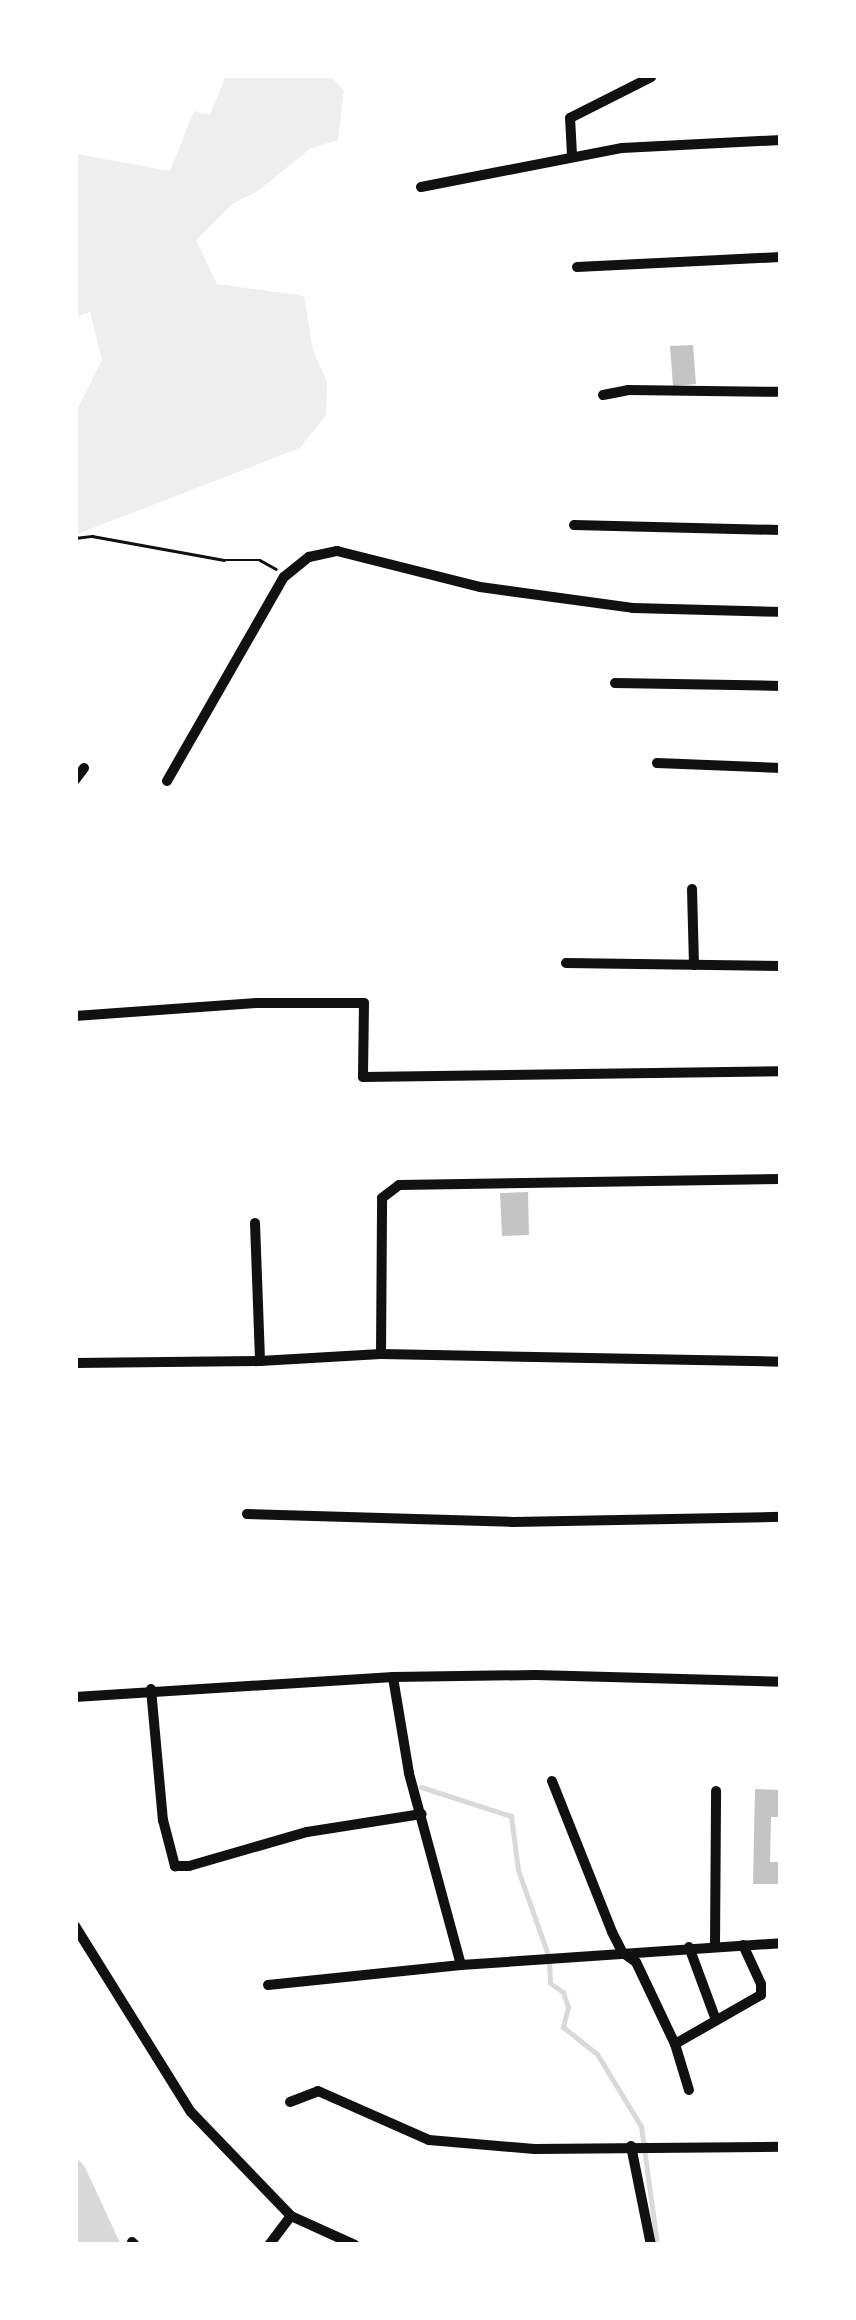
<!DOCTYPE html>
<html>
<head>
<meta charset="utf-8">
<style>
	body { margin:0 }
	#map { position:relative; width:856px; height:2320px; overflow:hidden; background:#fff; font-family:Manrope,sans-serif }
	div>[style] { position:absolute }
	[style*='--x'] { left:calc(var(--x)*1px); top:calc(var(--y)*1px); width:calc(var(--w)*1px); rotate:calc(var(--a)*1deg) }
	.green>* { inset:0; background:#eee }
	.water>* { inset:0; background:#d9d9d9 }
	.stream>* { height:5px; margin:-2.5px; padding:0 2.5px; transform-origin:2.5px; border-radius:2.5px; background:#d9d9d9 }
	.building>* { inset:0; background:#c4c4c4 }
	.path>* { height:2.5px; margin:-1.25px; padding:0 1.25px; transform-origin:1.25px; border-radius:1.25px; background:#111 }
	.minor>* { height:10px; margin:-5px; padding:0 5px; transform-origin:5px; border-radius:5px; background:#111 }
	span { translate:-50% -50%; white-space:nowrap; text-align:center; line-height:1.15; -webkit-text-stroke:10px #fff; paint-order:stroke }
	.frame { position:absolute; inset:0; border:78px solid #fff; pointer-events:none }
</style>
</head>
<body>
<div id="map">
	<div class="green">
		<div style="clip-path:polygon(226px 75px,329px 75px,344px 90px,338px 140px,311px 148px,258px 191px,232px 204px,196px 240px,217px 284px,304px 296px,313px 350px,327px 382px,326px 415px,300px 448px,75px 535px,75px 413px,102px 360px,90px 312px,75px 317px,75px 157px,77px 154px,170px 171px,194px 111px,210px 115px)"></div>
	</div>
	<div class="water">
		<div style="clip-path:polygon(75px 2156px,85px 2167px,121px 2245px,75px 2245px)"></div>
	</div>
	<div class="stream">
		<div style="--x:421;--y:1787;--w:95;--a:17.9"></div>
		<div style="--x:511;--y:1816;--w:54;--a:82.6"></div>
		<div style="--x:518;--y:1870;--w:87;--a:70.5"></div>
		<div style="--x:549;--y:1962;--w:21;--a:87"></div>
		<div style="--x:550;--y:1983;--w:16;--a:35"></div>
		<div style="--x:563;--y:1992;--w:16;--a:72"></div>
		<div style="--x:568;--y:2007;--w:21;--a:104"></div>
		<div style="--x:563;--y:2027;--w:43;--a:38.5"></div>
		<div style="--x:597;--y:2054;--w:84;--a:58.6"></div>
		<div style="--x:641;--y:2126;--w:120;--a:82.3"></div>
	</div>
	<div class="building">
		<div style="clip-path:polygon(693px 345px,696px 384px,673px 386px,670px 346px)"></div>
		<div style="clip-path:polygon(528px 1192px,529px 1235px,502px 1236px,500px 1193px)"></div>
		<div style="clip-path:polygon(755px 1789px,781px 1790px,781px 1817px,771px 1817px,770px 1862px,781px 1862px,781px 1884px,753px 1884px)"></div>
	</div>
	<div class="path">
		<div style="--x:75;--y:538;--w:17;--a:-7"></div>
		<div style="--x:92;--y:536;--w:134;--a:10.3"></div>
		<div style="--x:224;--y:560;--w:36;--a:0"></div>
		<div style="--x:260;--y:560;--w:18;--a:29"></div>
	</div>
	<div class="minor">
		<div style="--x:572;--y:155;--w:37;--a:-93"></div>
		<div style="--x:570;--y:118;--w:91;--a:-26.8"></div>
		<div style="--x:421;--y:187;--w:205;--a:-11"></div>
		<div style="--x:622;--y:148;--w:159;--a:-2.9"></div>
		<div style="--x:577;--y:267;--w:204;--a:-2.8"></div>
		<div style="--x:603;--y:395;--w:25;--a:-11"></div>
		<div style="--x:628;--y:390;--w:153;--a:0.7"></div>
		<div style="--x:574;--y:525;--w:207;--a:1.4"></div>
		<div style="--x:615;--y:683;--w:166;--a:1"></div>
		<div style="--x:657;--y:763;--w:124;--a:2.3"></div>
		<div style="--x:75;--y:780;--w:15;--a:-53"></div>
		<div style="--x:167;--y:781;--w:235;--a:-60.2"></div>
		<div style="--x:284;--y:577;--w:32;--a:-39"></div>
		<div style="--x:309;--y:557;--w:29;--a:-12"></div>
		<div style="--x:337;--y:551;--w:147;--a:14.1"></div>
		<div style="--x:480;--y:587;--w:154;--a:7.8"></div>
		<div style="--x:633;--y:608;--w:148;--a:1.5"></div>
		<div style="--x:692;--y:889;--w:76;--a:88.5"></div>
		<div style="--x:566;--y:963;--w:215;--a:0.8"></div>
		<div style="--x:75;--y:1016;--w:182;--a:-4.1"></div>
		<div style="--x:257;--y:1003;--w:107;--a:0"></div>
		<div style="--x:364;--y:1003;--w:74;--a:90.8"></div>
		<div style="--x:363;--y:1077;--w:418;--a:-0.8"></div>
		<div style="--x:255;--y:1223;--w:138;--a:87.9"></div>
		<div style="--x:381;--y:1354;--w:156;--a:-89.6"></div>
		<div style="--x:382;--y:1198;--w:21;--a:-37"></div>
		<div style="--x:399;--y:1185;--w:382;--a:-0.9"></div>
		<div style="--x:75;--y:1363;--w:185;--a:-0.6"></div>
		<div style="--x:260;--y:1361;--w:121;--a:-3.3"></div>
		<div style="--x:381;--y:1354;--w:400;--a:1.1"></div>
		<div style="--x:247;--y:1514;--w:266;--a:1.7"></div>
		<div style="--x:513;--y:1522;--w:268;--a:-1.1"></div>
		<div style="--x:151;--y:1689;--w:132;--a:84.8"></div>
		<div style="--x:163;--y:1820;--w:48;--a:75.4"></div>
		<div style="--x:175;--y:1866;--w:14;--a:0"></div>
		<div style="--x:189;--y:1866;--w:123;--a:-16.1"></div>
		<div style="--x:307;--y:1832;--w:116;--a:-8.9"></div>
		<div style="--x:75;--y:1697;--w:319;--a:-3.6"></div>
		<div style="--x:393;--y:1677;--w:143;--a:-0.8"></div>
		<div style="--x:536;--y:1675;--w:245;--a:1.6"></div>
		<div style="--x:552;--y:1781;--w:162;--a:68.3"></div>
		<div style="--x:612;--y:1932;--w:22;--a:63"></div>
		<div style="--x:622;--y:1952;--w:17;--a:36"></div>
		<div style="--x:636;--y:1962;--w:91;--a:64.6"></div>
		<div style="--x:675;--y:2044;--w:48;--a:73.1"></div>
		<div style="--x:75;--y:1926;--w:219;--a:58.1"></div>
		<div style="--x:191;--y:2112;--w:144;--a:46.1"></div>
		<div style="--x:291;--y:2216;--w:70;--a:24.4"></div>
		<div style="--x:715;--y:1946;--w:155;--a:-89.6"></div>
		<div style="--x:689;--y:1947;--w:78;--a:69.7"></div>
		<div style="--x:461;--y:1965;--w:321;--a:-3.9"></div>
		<div style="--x:268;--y:1985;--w:194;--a:-5.9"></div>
		<div style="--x:461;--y:1965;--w:199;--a:-105.2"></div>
		<div style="--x:409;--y:1773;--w:97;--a:-99.5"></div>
		<div style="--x:675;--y:2044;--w:99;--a:-29.7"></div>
		<div style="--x:761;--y:1995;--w:11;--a:-90"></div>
		<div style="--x:761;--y:1984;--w:43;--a:-114.8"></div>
		<div style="--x:290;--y:2102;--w:30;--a:-21"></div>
		<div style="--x:318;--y:2091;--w:121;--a:23.8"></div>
		<div style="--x:429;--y:2140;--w:106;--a:4.9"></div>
		<div style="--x:535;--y:2149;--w:246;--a:-0.5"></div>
		<div style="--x:631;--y:2146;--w:101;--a:78.6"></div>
		<div style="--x:132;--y:2242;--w:4;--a:45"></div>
		<div style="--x:269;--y:2245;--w:36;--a:-53"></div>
	</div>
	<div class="frame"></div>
</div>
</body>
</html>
